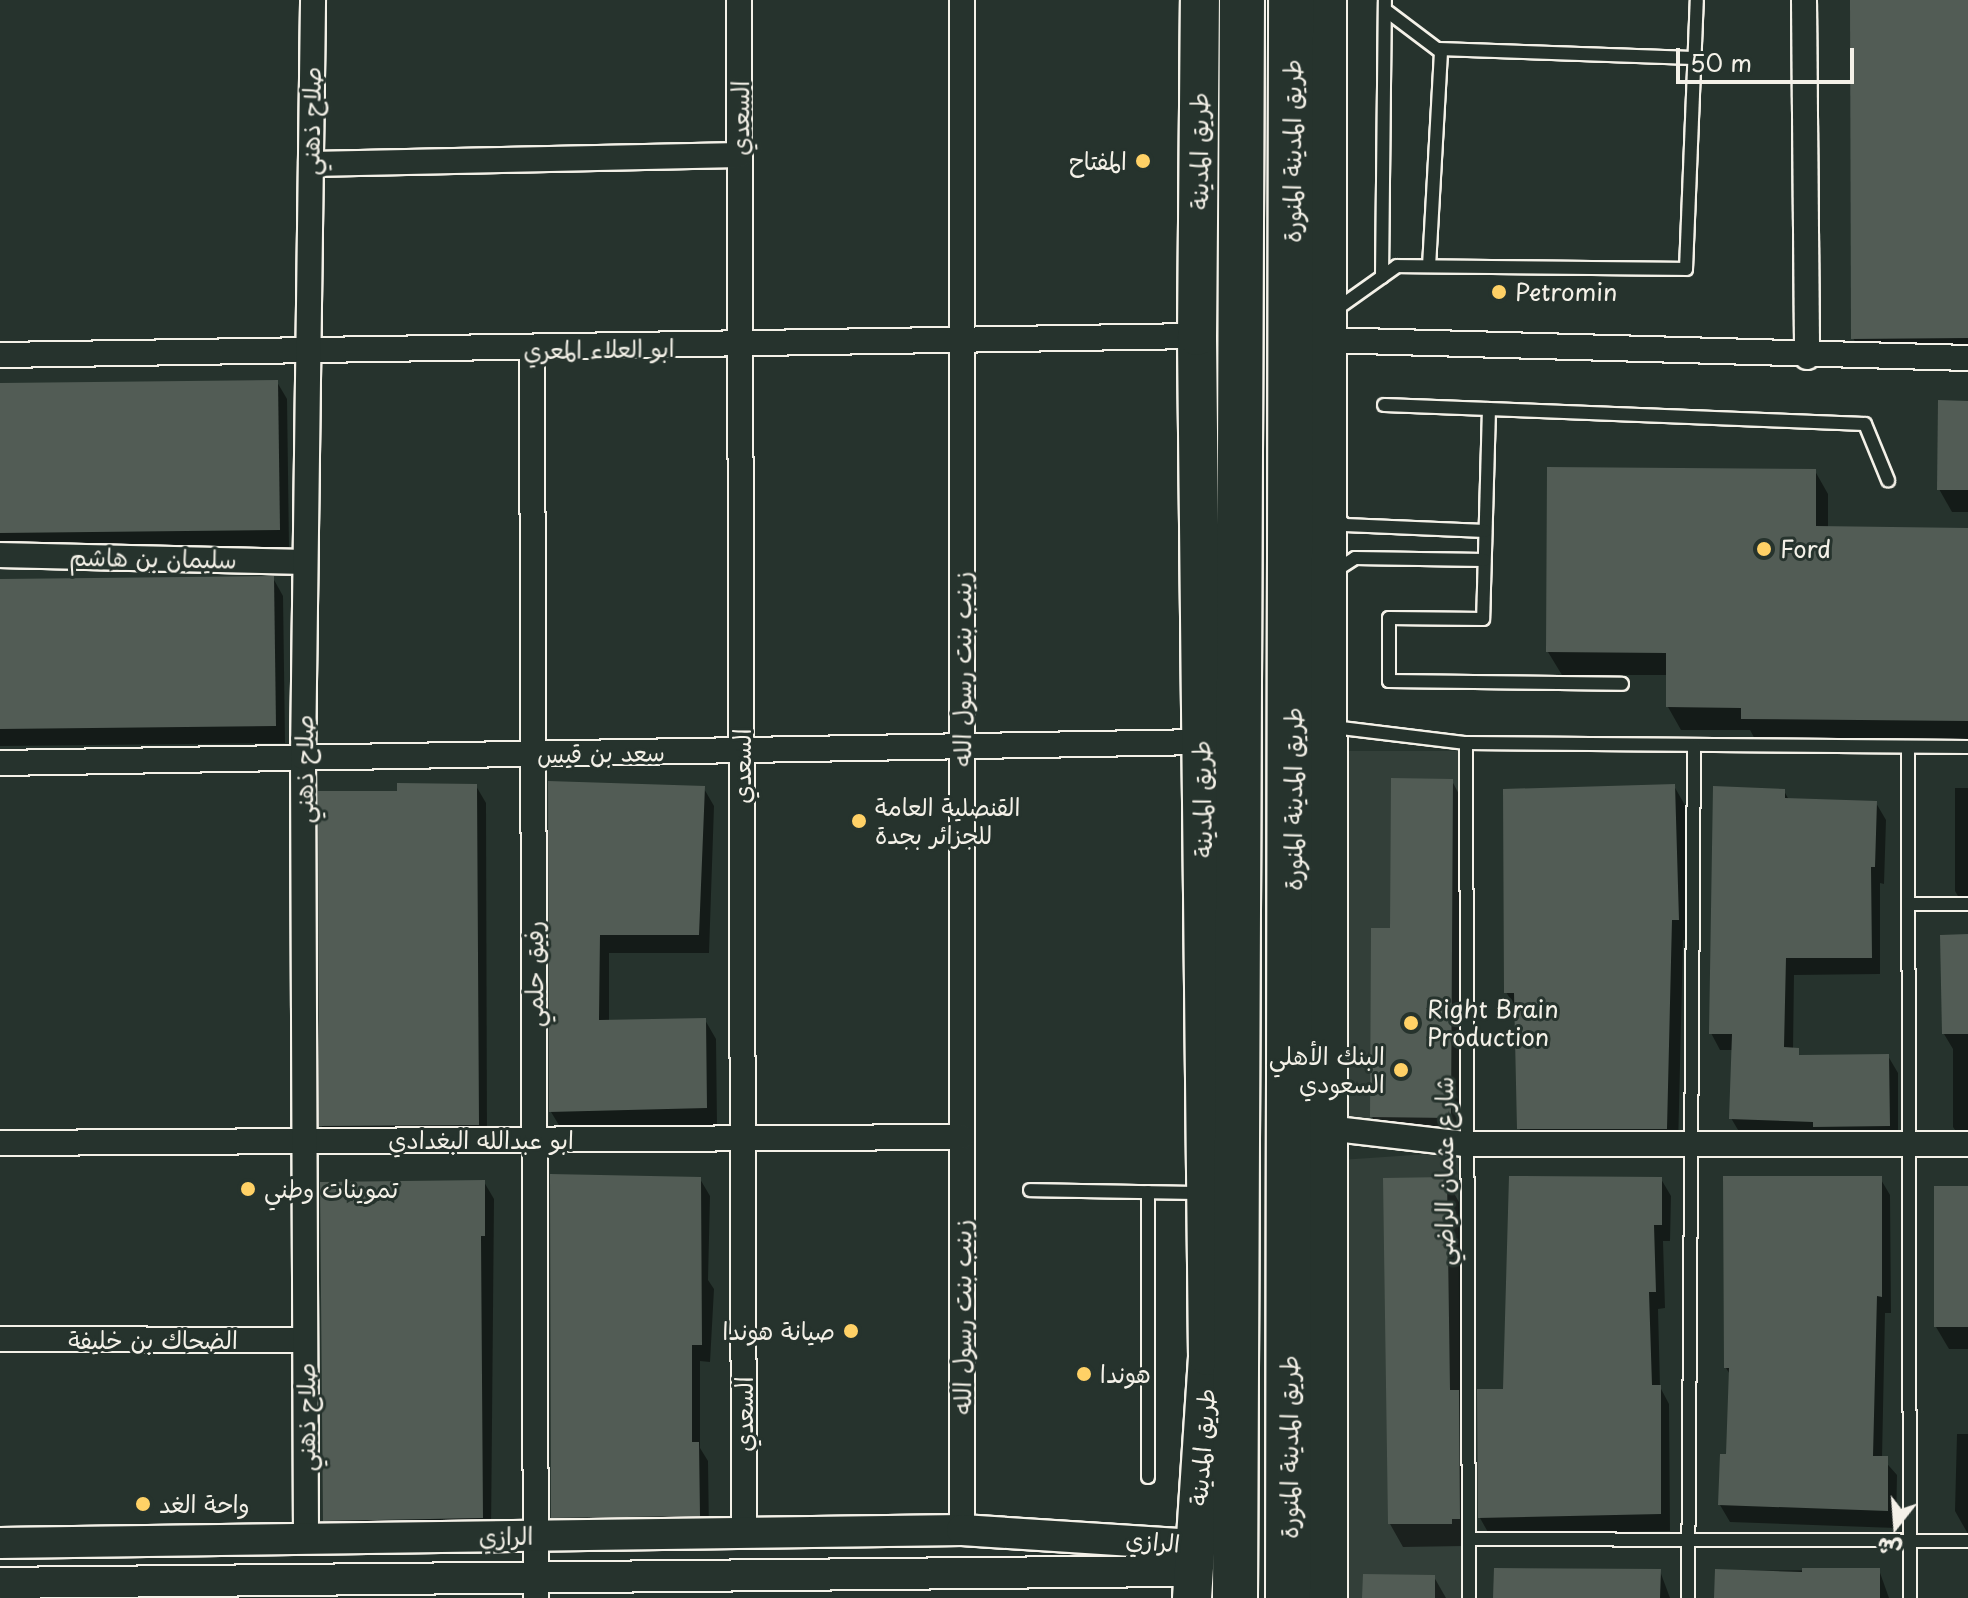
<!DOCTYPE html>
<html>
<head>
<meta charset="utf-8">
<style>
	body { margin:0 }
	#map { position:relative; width:1968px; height:1598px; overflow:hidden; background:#26332d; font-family:"Playpen Sans","Playpen Sans Arabic",sans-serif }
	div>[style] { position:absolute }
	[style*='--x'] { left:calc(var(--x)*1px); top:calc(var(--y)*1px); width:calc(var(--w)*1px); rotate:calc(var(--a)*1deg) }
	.built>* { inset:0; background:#333f39 }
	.shadow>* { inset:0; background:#0007 }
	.building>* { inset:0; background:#525c55 }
	.roads { filter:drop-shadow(2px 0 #f4f1e8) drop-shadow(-2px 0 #f4f1e8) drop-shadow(0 2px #f4f1e8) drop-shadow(0 -2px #f4f1e8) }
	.service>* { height:12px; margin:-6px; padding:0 6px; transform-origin:6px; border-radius:6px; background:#26332d }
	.minor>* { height:24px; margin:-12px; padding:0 12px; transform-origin:12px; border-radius:12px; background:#26332d }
	.tertiary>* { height:30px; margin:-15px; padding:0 15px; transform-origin:15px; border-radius:15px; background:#26332d }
	.primary>* { height:38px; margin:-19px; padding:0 19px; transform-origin:19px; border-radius:19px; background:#26332d }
	.motorway>* { height:44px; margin:-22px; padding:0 22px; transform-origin:22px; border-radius:22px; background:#26332d }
	.dots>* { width:22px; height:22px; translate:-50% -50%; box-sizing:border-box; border:4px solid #26332d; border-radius:50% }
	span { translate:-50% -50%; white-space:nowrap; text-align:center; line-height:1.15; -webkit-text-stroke:6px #26332d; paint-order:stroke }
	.street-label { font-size:24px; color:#f4f1e8 }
	.poi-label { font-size:24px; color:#f4f1e8 }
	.right { translate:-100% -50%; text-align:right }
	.left { translate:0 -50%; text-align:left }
	.north { position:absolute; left:1856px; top:1486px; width:80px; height:80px; -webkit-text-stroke:6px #26332d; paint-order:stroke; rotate:197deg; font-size:22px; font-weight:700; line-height:32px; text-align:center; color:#f4f1e8 }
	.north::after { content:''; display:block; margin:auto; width:28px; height:36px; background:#f4f1e8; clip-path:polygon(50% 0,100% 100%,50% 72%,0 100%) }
	.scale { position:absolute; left:1676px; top:48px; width:178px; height:36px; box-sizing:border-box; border:4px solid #f4f1e8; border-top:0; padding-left:10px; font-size:24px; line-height:28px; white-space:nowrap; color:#f4f1e8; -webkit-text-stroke:6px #26332d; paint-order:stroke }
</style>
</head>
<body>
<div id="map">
	<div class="built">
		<div style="clip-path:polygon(1333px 751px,1458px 751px,1460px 1133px,1333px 1133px)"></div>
		<div style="clip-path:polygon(1458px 1152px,1461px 1598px,1338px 1598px,1340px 1160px)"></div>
	</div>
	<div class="shadow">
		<div style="clip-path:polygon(1852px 0,1968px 0,1968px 355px,1863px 355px,1853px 338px)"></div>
		<div style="clip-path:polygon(277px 382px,287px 399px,289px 547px,0 550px,0 384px)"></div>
		<div style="clip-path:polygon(1968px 403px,1968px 512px,1952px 512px,1939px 489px)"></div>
		<div style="clip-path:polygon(1815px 471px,1828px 494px,1828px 528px,1968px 530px,1968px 743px,1756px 741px,1750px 730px,1681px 730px,1668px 707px,1668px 675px,1562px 675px,1548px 652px)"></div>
		<div style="clip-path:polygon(273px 578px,283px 596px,285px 743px,0 746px,0 581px)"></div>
		<div style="clip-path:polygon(1452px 781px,1461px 798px,1460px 1135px,1382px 1134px,1372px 1117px,1392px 930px)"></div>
		<div style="clip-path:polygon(550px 783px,703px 787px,714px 806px,709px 953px,609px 953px,609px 1021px,705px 1020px,716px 1039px,717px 1125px,562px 1130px,551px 1112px)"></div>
		<div style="clip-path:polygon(476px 786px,486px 803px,487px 1141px,331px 1142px,321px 1125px,399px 793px)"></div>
		<div style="clip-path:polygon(1674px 786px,1686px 807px,1690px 940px,1683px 940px,1678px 1149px,1531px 1149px,1519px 1128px,1517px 1010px,1506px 992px)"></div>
		<div style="clip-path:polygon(1955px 788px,1968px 788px,1968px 913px,1955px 891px)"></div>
		<div style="clip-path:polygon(1784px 791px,1789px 800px,1876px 803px,1886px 820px,1884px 884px,1880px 883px,1880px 974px,1794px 975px,1793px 1050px,1802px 1057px,1888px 1056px,1898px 1073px,1898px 1143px,1741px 1135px,1731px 1118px,1734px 1050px,1720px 1050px,1711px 1033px)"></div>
		<div style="clip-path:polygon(1968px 936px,1968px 1149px,1953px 1127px,1953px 1049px,1944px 1034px)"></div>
		<div style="clip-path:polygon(1880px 1178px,1890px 1195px,1891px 1313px,1885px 1313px,1882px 1458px,1897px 1475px,1896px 1528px,1730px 1522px,1720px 1505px,1728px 1457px,1731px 1376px,1726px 1368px)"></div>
		<div style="clip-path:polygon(700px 1179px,710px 1196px,708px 1280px,714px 1289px,710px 1362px,700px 1361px,700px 1448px,708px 1461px,709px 1532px,562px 1534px,553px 1517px)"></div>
		<div style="clip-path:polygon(1446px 1179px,1459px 1202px,1462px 1398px,1471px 1414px,1464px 1546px,1403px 1547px,1390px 1524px)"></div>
		<div style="clip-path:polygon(1661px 1179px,1671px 1196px,1670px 1241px,1663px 1241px,1665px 1308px,1658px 1309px,1660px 1387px,1669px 1404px,1670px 1531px,1489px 1534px,1480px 1518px,1505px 1391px)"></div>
		<div style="clip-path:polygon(484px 1182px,494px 1199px,491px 1535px,335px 1537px,325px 1520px)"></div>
		<div style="clip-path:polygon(1968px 1188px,1968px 1349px,1949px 1349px,1936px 1327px)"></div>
		<div style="clip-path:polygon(1957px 1434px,1968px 1434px,1968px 1534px,1955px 1511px)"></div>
		<div style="clip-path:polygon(1879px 1570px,1889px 1598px,1717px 1598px,1717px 1571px)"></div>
		<div style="clip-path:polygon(1660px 1571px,1670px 1598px,1495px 1598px)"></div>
		<div style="clip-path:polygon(1434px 1577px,1446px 1598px,1364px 1598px)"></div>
	</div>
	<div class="building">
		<div style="clip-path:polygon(1850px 0,1968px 0,1968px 338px,1851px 339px)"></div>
		<div style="clip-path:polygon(278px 380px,280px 530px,0 533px,0 383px)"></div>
		<div style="clip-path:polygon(1938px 400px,1968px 401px,1968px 490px,1937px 490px)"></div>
		<div style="clip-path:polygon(1547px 467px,1816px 469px,1816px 526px,1968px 528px,1968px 721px,1741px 719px,1741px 708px,1666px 707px,1666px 653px,1546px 652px)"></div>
		<div style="clip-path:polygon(274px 576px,276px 726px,0 729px,0 579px)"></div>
		<div style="clip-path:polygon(1391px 778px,1453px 779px,1451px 1118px,1370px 1117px,1371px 928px,1390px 928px)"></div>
		<div style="clip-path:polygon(548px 781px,705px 786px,699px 935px,600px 935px,599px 1020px,706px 1018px,707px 1108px,549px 1112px)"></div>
		<div style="clip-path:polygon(397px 783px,477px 784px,479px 1125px,319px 1126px,318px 791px,397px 791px)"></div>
		<div style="clip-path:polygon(1675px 784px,1679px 920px,1672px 920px,1667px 1129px,1517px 1129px,1514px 993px,1504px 993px,1503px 789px)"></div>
		<div style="clip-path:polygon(1713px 786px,1785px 789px,1785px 798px,1877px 801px,1875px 867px,1871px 867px,1872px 958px,1786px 958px,1784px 1047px,1799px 1048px,1799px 1055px,1889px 1054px,1890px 1126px,1813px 1127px,1813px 1122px,1729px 1119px,1732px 1034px,1709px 1034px)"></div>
		<div style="clip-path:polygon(1968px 934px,1968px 1034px,1942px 1034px,1940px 935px)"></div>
		<div style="clip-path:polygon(550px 1174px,701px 1177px,702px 1345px,692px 1345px,692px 1442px,699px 1442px,700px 1516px,551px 1518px)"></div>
		<div style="clip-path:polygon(1509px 1176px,1662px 1177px,1662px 1225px,1654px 1225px,1656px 1292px,1649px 1292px,1652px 1385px,1661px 1385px,1661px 1514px,1478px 1518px,1477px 1389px,1503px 1389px)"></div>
		<div style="clip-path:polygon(1723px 1176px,1882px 1176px,1882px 1297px,1877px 1296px,1873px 1456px,1888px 1456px,1888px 1511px,1718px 1505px,1720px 1454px,1726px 1454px,1729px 1368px,1724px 1368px)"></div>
		<div style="clip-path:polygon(1447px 1177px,1450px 1390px,1459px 1390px,1460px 1519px,1452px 1519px,1452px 1524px,1388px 1524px,1383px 1178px)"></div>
		<div style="clip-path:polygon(485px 1180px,485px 1236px,481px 1236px,483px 1518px,323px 1521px,320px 1182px)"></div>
		<div style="clip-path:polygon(1934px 1186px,1968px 1186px,1968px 1327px,1934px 1327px)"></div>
		<div style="clip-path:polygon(1494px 1568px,1661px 1569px,1660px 1598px,1493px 1598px)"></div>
		<div style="clip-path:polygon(1802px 1568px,1880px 1568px,1880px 1598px,1714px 1598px,1715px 1569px,1802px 1572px)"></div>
		<div style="clip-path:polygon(1363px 1574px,1435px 1575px,1435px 1598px,1362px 1598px)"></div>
	</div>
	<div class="roads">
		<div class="service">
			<div style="--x:1388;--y:12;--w:66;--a:37"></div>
			<div style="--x:1441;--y:52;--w:214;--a:93.2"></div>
			<div style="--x:1438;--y:49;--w:256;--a:2"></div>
			<div style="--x:1382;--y:277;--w:277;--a:-89.4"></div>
			<div style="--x:1334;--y:311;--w:77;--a:-35.5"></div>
			<div style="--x:1397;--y:266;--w:289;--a:0.6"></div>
			<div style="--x:1686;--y:269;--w:269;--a:-87.7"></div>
			<div style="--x:1384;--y:405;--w:105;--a:2.2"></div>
			<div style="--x:1489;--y:409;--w:210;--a:91.6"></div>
			<div style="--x:1483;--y:619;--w:94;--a:-179.4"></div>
			<div style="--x:1389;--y:618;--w:63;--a:90"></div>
			<div style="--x:1389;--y:681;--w:233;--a:0.7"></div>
			<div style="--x:1489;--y:409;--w:376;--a:2.3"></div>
			<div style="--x:1865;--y:424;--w:61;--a:67.7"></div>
			<div style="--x:1336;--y:516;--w:13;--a:45"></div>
			<div style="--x:1345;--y:525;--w:140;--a:2.5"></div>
			<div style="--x:1335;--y:571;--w:24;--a:-33"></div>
			<div style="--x:1355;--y:558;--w:129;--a:0.9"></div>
			<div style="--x:1333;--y:727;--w:134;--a:6.9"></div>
			<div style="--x:1466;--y:743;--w:502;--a:0.46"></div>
			<div style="--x:1466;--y:743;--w:855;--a:89.8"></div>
			<div style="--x:1908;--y:747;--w:851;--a:89.87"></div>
			<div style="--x:1908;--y:904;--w:60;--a:0"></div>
			<div style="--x:1030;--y:1190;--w:174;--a:1"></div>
			<div style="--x:1148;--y:1477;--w:285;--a:-90"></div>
			<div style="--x:1469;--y:1539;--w:499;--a:0.2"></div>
			<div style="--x:1688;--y:1598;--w:853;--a:-89.6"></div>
		</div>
		<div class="minor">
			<div style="--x:739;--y:0;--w:1532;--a:89.81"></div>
			<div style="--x:962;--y:0;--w:1530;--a:90"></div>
			<div style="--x:1804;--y:0;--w:357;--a:89.5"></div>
			<div style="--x:311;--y:164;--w:429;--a:-1.2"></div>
			<div style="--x:1324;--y:340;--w:644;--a:1.6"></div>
			<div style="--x:532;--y:351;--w:1247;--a:89.82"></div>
			<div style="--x:0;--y:355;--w:1197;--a:-0.91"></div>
			<div style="--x:0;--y:555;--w:305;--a:1.3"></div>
			<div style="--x:0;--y:763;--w:1202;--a:-1"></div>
			<div style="--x:1327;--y:1128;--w:139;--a:6.6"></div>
			<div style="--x:1465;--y:1144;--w:503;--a:0"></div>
			<div style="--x:0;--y:1143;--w:962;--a:-0.36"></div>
			<div style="--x:0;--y:1339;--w:305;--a:0.2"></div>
			<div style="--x:306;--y:1538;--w:781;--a:-90.22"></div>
			<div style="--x:303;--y:757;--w:757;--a:-89.24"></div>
		</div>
		<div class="tertiary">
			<div style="--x:0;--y:1543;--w:962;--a:-0.77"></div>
			<div style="--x:962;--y:1530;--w:233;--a:3.7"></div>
			<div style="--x:1195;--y:1545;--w:32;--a:126"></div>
			<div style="--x:1176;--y:1571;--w:1176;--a:179.42"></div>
		</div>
		<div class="primary">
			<div style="--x:1327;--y:0;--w:1598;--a:89.96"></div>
			<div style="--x:1192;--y:1598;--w:243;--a:-86.2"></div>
			<div style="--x:1208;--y:1356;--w:1020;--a:-90.62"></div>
			<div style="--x:1197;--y:336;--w:336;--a:-89.5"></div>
		</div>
		<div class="motorway">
			<div style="--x:1235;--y:1598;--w:1598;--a:-89.75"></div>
			<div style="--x:1288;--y:1598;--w:1598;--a:-89.89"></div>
		</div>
	</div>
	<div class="dots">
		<div style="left:1143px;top:161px;background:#ffd166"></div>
		<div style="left:1499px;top:292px;background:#ffd166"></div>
		<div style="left:1764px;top:549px;background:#ffd166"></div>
		<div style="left:859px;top:821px;background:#ffd166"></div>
		<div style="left:1411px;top:1023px;background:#ffd166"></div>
		<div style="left:1401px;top:1070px;background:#ffd166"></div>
		<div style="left:248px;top:1189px;background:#ffd166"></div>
		<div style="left:851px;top:1331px;background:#ffd166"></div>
		<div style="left:1084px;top:1374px;background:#ffd166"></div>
		<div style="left:143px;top:1504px;background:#ffd166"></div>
	</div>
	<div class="street-label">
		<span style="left:740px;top:118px;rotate:-90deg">السعدي</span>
		<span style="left:311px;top:121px;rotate:-89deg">صلاح ذهني</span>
		<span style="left:1199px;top:151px;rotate:-90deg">طريق المدينة</span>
		<span style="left:1292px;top:151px;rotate:-90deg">طريق المدينة المنورة</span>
		<span style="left:599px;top:349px;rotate:-1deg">ابو العلاء المعري</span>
		<span style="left:153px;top:558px;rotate:1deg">سليمان بن هاشم</span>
		<span style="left:962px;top:669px;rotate:-90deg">زينب بنت رسول الله</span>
		<span style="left:601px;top:753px;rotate:-1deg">سعد بن قيس</span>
		<span style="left:742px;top:766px;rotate:-90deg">السعدي</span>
		<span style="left:304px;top:769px;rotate:-90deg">صلاح ذهني</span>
		<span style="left:1202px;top:799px;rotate:-91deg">طريق المدينة</span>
		<span style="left:1293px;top:799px;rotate:-90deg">طريق المدينة المنورة</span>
		<span style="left:534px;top:974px;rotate:-90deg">رفيق حلمي</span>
		<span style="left:481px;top:1140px">ابو عبدالله البغدادي</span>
		<span style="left:1444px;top:1171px;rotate:-90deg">شارع عثمان الراضي</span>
		<span style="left:962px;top:1317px;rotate:-90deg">زينب بنت رسول الله</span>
		<span style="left:153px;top:1340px">الضحاك بن خليفة</span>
		<span style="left:744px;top:1414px;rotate:-90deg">السعدي</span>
		<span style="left:306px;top:1417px;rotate:-90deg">صلاح ذهني</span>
		<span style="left:1202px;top:1447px;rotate:-86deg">طريق المدينة</span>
		<span style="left:1289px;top:1447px;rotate:-90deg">طريق المدينة المنورة</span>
		<span style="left:506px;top:1536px;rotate:-1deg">الرازي</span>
		<span style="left:1153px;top:1541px;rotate:5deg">الرازي</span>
	</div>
	<div class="poi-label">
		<span class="right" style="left:1127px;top:161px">المفتاح</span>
		<span class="left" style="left:1515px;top:292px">Petromin</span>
		<span class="left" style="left:1780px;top:549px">Ford</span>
		<span class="left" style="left:875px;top:821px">القنصلية العامة<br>للجزائر بجدة</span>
		<span class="left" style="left:1427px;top:1023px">Right Brain<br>Production</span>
		<span class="right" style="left:1385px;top:1070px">البنك الأهلي<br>السعودي</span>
		<span class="left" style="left:264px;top:1189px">تموينات وطني</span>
		<span class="right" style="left:835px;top:1331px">صيانة هوندا</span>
		<span class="left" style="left:1100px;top:1374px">هوندا</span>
		<span class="left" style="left:159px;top:1504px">واحة الغد</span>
	</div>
	<div class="north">ش</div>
	<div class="scale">50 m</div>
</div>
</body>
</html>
